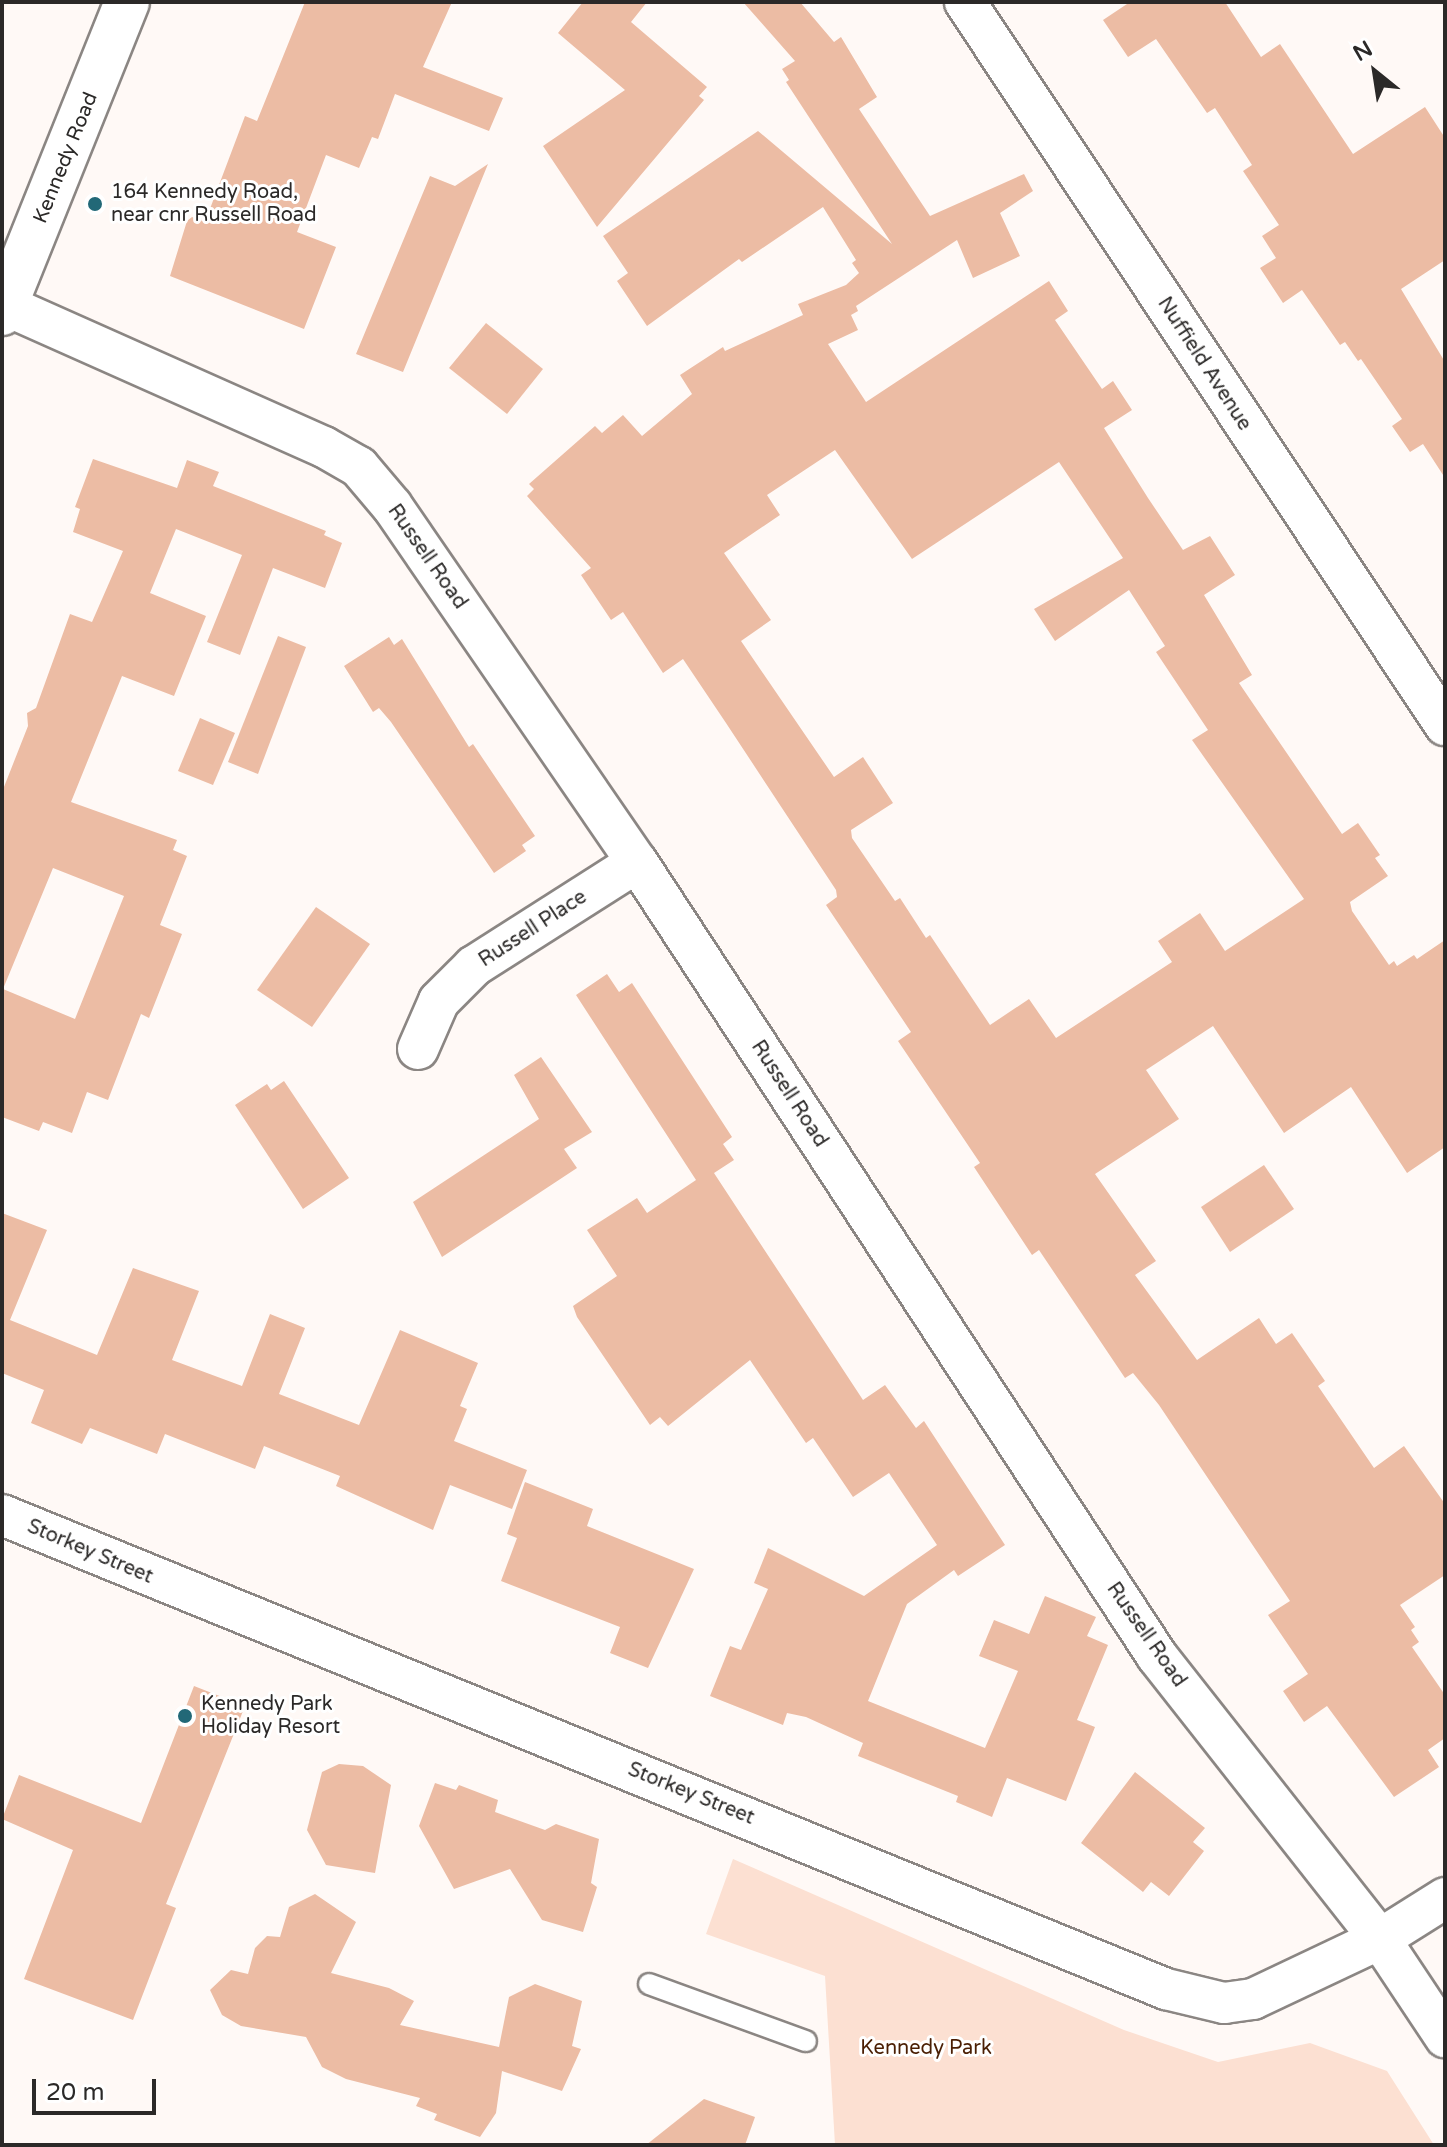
<!DOCTYPE html>
<html>
<head>
<meta charset="utf-8">
<style>
	body { margin:0 }
	#map { position:relative; width:1447px; height:2147px; overflow:hidden; background:#fff9f6; font-family:"Varela Round",sans-serif }
	div>[style] { position:absolute }
	[style*='--x'] { left:calc(var(--x)*1px); top:calc(var(--y)*1px); width:calc(var(--w)*1px); rotate:calc(var(--a)*1deg) }
	.green>* { inset:0; background:#fce0d2 }
	.building>* { inset:0; background:#ecbca4 }
	.roads { filter:drop-shadow(2px 0 #8b8683) drop-shadow(-2px 0 #8b8683) drop-shadow(0 2px #8b8683) drop-shadow(0 -2px #8b8683) }
	.lane>* { height:20px; margin:-10px; padding:0 10px; transform-origin:10px; border-radius:10px; background:#fff }
	.street>* { height:40px; margin:-20px; padding:0 20px; transform-origin:20px; border-radius:20px; background:#fff }
	.secondary>* { height:44px; margin:-22px; padding:0 22px; transform-origin:22px; border-radius:22px; background:#fff }
	.dots>* { width:22px; height:22px; translate:-50% -50%; box-sizing:border-box; border:4px solid #fff; border-radius:50% }
	span { translate:-50% -50%; white-space:nowrap; text-align:center; line-height:1.15; -webkit-text-stroke:6px #fff; paint-order:stroke }
	.street-label { font-size:20px; color:#2b2928 }
	.poi-label { font-size:20px; color:#2b2928 }
	.left { translate:0 -50%; text-align:left }
	.park-label { font-size:20px; color:#4a1e03 }
	.frame { position:absolute; inset:0; border:4px solid #2b2928; pointer-events:none }
	.north { position:absolute; left:1335px; top:32px; width:80px; height:80px; -webkit-text-stroke:6px #fff; paint-order:stroke; rotate:330deg; font-size:22px; font-weight:700; line-height:32px; text-align:center; color:#2b2928 }
	.north::after { content:''; display:block; margin:auto; width:28px; height:36px; background:#2b2928; clip-path:polygon(50% 0,100% 100%,50% 72%,0 100%) }
	.scale { position:absolute; left:32px; top:2079px; width:124px; height:36px; box-sizing:border-box; border:4px solid #2b2928; border-top:0; padding-left:10px; font-size:24px; line-height:28px; white-space:nowrap; color:#2b2928; -webkit-text-stroke:6px #fff; paint-order:stroke }
</style>
</head>
<body>
<div id="map">
	<div class="green">
		<div style="clip-path:polygon(733px 1859px,1124px 2030px,1218px 2062px,1310px 2043px,1387px 2071px,1434px 2145px,835px 2145px,825px 1976px,706px 1934px)"></div>
	</div>
	<div class="building">
		<div style="clip-path:polygon(305px 2px,452px 2px,423px 67px,503px 98px,489px 131px,395px 94px,378px 139px,372px 137px,359px 168px,326px 155px,297px 232px,336px 247px,304px 329px,170px 276px,187px 221px,192px 217px,205px 222px,245px 116px,257px 121px)"></div>
		<div style="clip-path:polygon(583px 2px,647px 2px,631px 22px,707px 87px,699px 96px,704px 100px,597px 227px,543px 146px,625px 90px,558px 33px)"></div>
		<div style="clip-path:polygon(evenodd,743px 2px,800px 2px,834px 42px,841px 37px,877px 97px,859px 109px,930px 216px,1024px 174px,1033px 191px,1000px 213px,1020px 256px,973px 278px,957px 240px,856px 306px,858px 311px,851px 315px,858px 330px,828px 344px,866px 402px,1049px 281px,1068px 311px,1055px 320px,1102px 389px,1113px 381px,1132px 410px,1104px 428px,1148px 498px,1183px 550px,1210px 536px,1235px 575px,1204px 595px,1252px 675px,1239px 683px,1342px 834px,1358px 823px,1380px 855px,1375px 858px,1388px 876px,1350px 902px,1352px 911px,1389px 965px,1394px 961px,1397px 966px,1414px 955px,1417px 959px,1445px 940px,1445px 1147px,1407px 1173px,1351px 1087px,1284px 1133px,1213px 1026px,1146px 1070px,1179px 1119px,1095px 1174px,1156px 1261px,1135px 1275px,1197px 1360px,1259px 1318px,1276px 1344px,1292px 1333px,1325px 1381px,1318px 1386px,1374px 1468px,1404px 1446px,1445px 1504px,1445px 1575px,1400px 1605px,1415px 1627px,1411px 1630px,1419px 1642px,1412px 1647px,1445px 1695px,1445px 1738px,1428px 1750px,1439px 1767px,1394px 1797px,1327px 1706px,1304px 1722px,1283px 1691px,1308px 1674px,1268px 1615px,1290px 1601px,1159px 1405px,1133px 1373px,1125px 1378px,1039px 1250px,1032px 1255px,974px 1167px,980px 1163px,898px 1041px,911px 1032px,826px 905px,837px 897px,836px 890px,726px 723px,683px 659px,663px 673px,623px 612px,611px 620px,581px 575px,591px 568px,527px 496px,534px 489px,529px 484px,595px 426px,602px 433px,623px 415px,642px 436px,692px 394px,680px 375px,723px 347px,725px 351px,803px 315px,798px 304px,846px 285px,859px 273px,852px 263px,856px 260px,823px 207px,742px 262px,739px 259px,647px 326px,617px 281px,628px 273px,603px 236px,758px 131px,892px 244px,786px 82px,789px 80px,782px 69px,795px 61px,743px 2px,835px 450px,912px 559px,1059px 462px,1123px 558px,1034px 609px,1055px 641px,1129px 590px,1165px 646px,1156px 652px,1208px 730px,1192px 740px,1304px 899px,1225px 951px,1200px 913px,1158px 941px,1172px 962px,1056px 1038px,1029px 999px,990px 1025px,930px 935px,926px 938px,900px 898px,895px 901px,852px 838px,851px 830px,893px 803px,863px 757px,834px 777px,741px 641px,771px 620px,724px 553px,780px 515px,767px 495px,835px 450px)"></div>
		<div style="clip-path:polygon(1130px 2px,1225px 2px,1261px 57px,1280px 44px,1353px 154px,1425px 107px,1445px 138px,1445px 260px,1401px 289px,1445px 362px,1445px 478px,1423px 444px,1410px 452px,1392px 426px,1402px 419px,1361px 359px,1358px 361px,1345px 342px,1340px 345px,1302px 290px,1283px 303px,1260px 268px,1276px 258px,1262px 236px,1279px 225px,1243px 171px,1252px 165px,1215px 108px,1207px 113px,1156px 39px,1128px 57px,1103px 20px)"></div>
		<div style="clip-path:polygon(488px 164px,403px 372px,356px 354px,430px 176px,455px 186px)"></div>
		<div style="clip-path:polygon(486px 323px,543px 369px,507px 414px,449px 368px)"></div>
		<div style="clip-path:polygon(evenodd,93px 459px,177px 488px,187px 460px,219px 472px,213px 486px,326px 531px,324px 535px,342px 543px,325px 588px,273px 568px,240px 655px,207px 642px,242px 555px,176px 529px,150px 593px,206px 616px,174px 696px,122px 676px,71px 802px,177px 840px,173px 850px,187px 856px,160px 925px,182px 934px,149px 1018px,141px 1014px,108px 1100px,87px 1092px,72px 1133px,43px 1122px,39px 1131px,2px 1117px,2px 792px,28px 726px,27px 713px,36px 708px,70px 614px,92px 622px,123px 551px,73px 532px,80px 509px,75px 507px,93px 459px,53px 868px,124px 896px,75px 1019px,3px 989px,53px 868px)"></div>
		<div style="clip-path:polygon(278px 636px,306px 647px,258px 774px,228px 762px)"></div>
		<div style="clip-path:polygon(389px 637px,394px 645px,402px 639px,469px 747px,473px 744px,535px 836px,522px 845px,526px 851px,494px 873px,391px 722px,379px 708px,373px 712px,344px 666px)"></div>
		<div style="clip-path:polygon(200px 718px,235px 733px,213px 785px,178px 771px)"></div>
		<div style="clip-path:polygon(316px 907px,370px 944px,312px 1027px,257px 990px)"></div>
		<div style="clip-path:polygon(607px 974px,619px 992px,632px 983px,732px 1137px,723px 1144px,734px 1160px,714px 1173px,863px 1400px,885px 1385px,916px 1428px,924px 1421px,1005px 1545px,958px 1576px,954px 1570px,907px 1604px,868px 1701px,985px 1748px,1018px 1671px,979px 1656px,994px 1620px,1029px 1634px,1045px 1596px,1096px 1617px,1087px 1636px,1108px 1645px,1077px 1720px,1095px 1727px,1066px 1801px,1007px 1778px,992px 1817px,956px 1802px,958px 1796px,858px 1756px,863px 1743px,806px 1717px,787px 1713px,783px 1725px,710px 1696px,730px 1646px,741px 1650px,768px 1589px,754px 1583px,768px 1548px,864px 1596px,937px 1545px,889px 1473px,853px 1497px,813px 1438px,806px 1443px,750px 1360px,668px 1426px,660px 1417px,650px 1425px,577px 1317px,573px 1306px,617px 1276px,587px 1230px,637px 1198px,647px 1213px,696px 1180px,576px 995px)"></div>
		<div style="clip-path:polygon(541px 1057px,592px 1132px,564px 1149px,577px 1168px,442px 1257px,413px 1202px,539px 1119px,514px 1075px)"></div>
		<div style="clip-path:polygon(284px 1081px,349px 1178px,303px 1209px,235px 1105px,267px 1084px,271px 1090px)"></div>
		<div style="clip-path:polygon(1264px 1165px,1294px 1209px,1230px 1252px,1201px 1207px)"></div>
		<div style="clip-path:polygon(2px 1213px,47px 1230px,10px 1320px,97px 1355px,133px 1268px,199px 1291px,172px 1360px,242px 1386px,270px 1314px,305px 1328px,279px 1394px,359px 1425px,400px 1330px,478px 1363px,460px 1406px,467px 1409px,454px 1441px,527px 1470px,512px 1509px,450px 1485px,433px 1530px,336px 1486px,340px 1476px,264px 1446px,255px 1469px,165px 1434px,157px 1454px,90px 1428px,82px 1444px,31px 1423px,44px 1390px,2px 1373px)"></div>
		<div style="clip-path:polygon(525px 1482px,593px 1509px,587px 1526px,694px 1569px,648px 1668px,610px 1653px,620px 1627px,501px 1581px,517px 1538px,507px 1534px)"></div>
		<div style="clip-path:polygon(194px 1686px,245px 1706px,166px 1904px,176px 1908px,133px 2020px,24px 1979px,73px 1850px,2px 1819px,19px 1775px,141px 1823px)"></div>
		<div style="clip-path:polygon(339px 1764px,363px 1766px,391px 1785px,375px 1873px,326px 1865px,307px 1830px,322px 1772px)"></div>
		<div style="clip-path:polygon(1135px 1772px,1205px 1828px,1193px 1842px,1204px 1851px,1169px 1896px,1151px 1882px,1143px 1892px,1081px 1843px)"></div>
		<div style="clip-path:polygon(435px 1783px,456px 1790px,459px 1785px,498px 1800px,495px 1812px,545px 1830px,556px 1824px,599px 1839px,591px 1883px,597px 1887px,583px 1932px,542px 1920px,510px 1869px,454px 1889px,419px 1826px)"></div>
		<div style="clip-path:polygon(315px 1894px,356px 1922px,331px 1973px,389px 1988px,414px 2001px,400px 2025px,499px 2047px,509px 1997px,535px 1984px,582px 2001px,572px 2046px,581px 2049px,562px 2091px,502px 2071px,496px 2113px,480px 2137px,434px 2120px,437px 2114px,416px 2106px,420px 2098px,346px 2079px,322px 2067px,306px 2037px,241px 2026px,222px 2015px,210px 1990px,231px 1970px,248px 1974px,255px 1948px,267px 1936px,280px 1937px,289px 1907px)"></div>
		<div style="clip-path:polygon(704px 2099px,755px 2117px,745px 2145px,646px 2145px)"></div>
	</div>
	<div class="roads">
		<div class="lane">
			<div style="--x:649;--y:1984;--w:167;--a:20"></div>
		</div>
		<div class="street">
			<div style="--x:965;--y:2;--w:868;--a:56.42"></div>
			<div style="--x:5;--y:305;--w:349;--a:24"></div>
			<div style="--x:324;--y:447;--w:40;--a:29.7"></div>
			<div style="--x:359;--y:467;--w:51;--a:49.8"></div>
			<div style="--x:392;--y:506;--w:432;--a:55.5"></div>
			<div style="--x:637;--y:862;--w:949;--a:56.78"></div>
			<div style="--x:1157;--y:1656;--w:360;--a:51.8"></div>
			<div style="--x:1380;--y:1939;--w:118;--a:56.4"></div>
			<div style="--x:418;--y:1049;--w:52;--a:-66.4"></div>
			<div style="--x:439;--y:1001;--w:49;--a:-45"></div>
			<div style="--x:474;--y:966;--w:193;--a:-32.5"></div>
			<div style="--x:2;--y:1515;--w:1257;--a:22.16"></div>
			<div style="--x:1166;--y:1989;--w:60;--a:13.6"></div>
			<div style="--x:1224;--y:2003;--w:29;--a:-8"></div>
			<div style="--x:1253;--y:1999;--w:140;--a:-25.3"></div>
			<div style="--x:1380;--y:1939;--w:77;--a:-32.2"></div>
		</div>
		<div class="secondary">
			<div style="--x:2;--y:313;--w:335;--a:-68.1"></div>
		</div>
	</div>
	<div class="dots">
		<div style="left:95px;top:204px;background:#226877"></div>
		<div style="left:185px;top:1716px;background:#226877"></div>
	</div>
	<div class="street-label">
		<span style="left:66px;top:158px;rotate:-68deg">Kennedy Road</span>
		<span style="left:1204px;top:364px;rotate:57deg">Nuffield Avenue</span>
		<span style="left:427px;top:557px;rotate:55deg">Russell Road</span>
		<span style="left:533px;top:929px;rotate:-33deg">Russell Place</span>
		<span style="left:789px;top:1094px;rotate:57deg">Russell Road</span>
		<span style="left:90px;top:1552px;rotate:23deg">Storkey Street</span>
		<span style="left:1146px;top:1635px;rotate:55deg">Russell Road</span>
		<span style="left:691px;top:1794px;rotate:22deg">Storkey Street</span>
	</div>
	<div class="poi-label">
		<span class="left" style="left:111px;top:204px">164 Kennedy Road,<br>near cnr Russell Road</span>
		<span class="left" style="left:201px;top:1716px">Kennedy Park<br>Holiday Resort</span>
	</div>
	<div class="park-label">
		<span style="left:926px;top:2048px">Kennedy Park</span>
	</div>
	<div class="frame"></div>
	<div class="north">N</div>
	<div class="scale">20 m</div>
</div>
</body>
</html>
